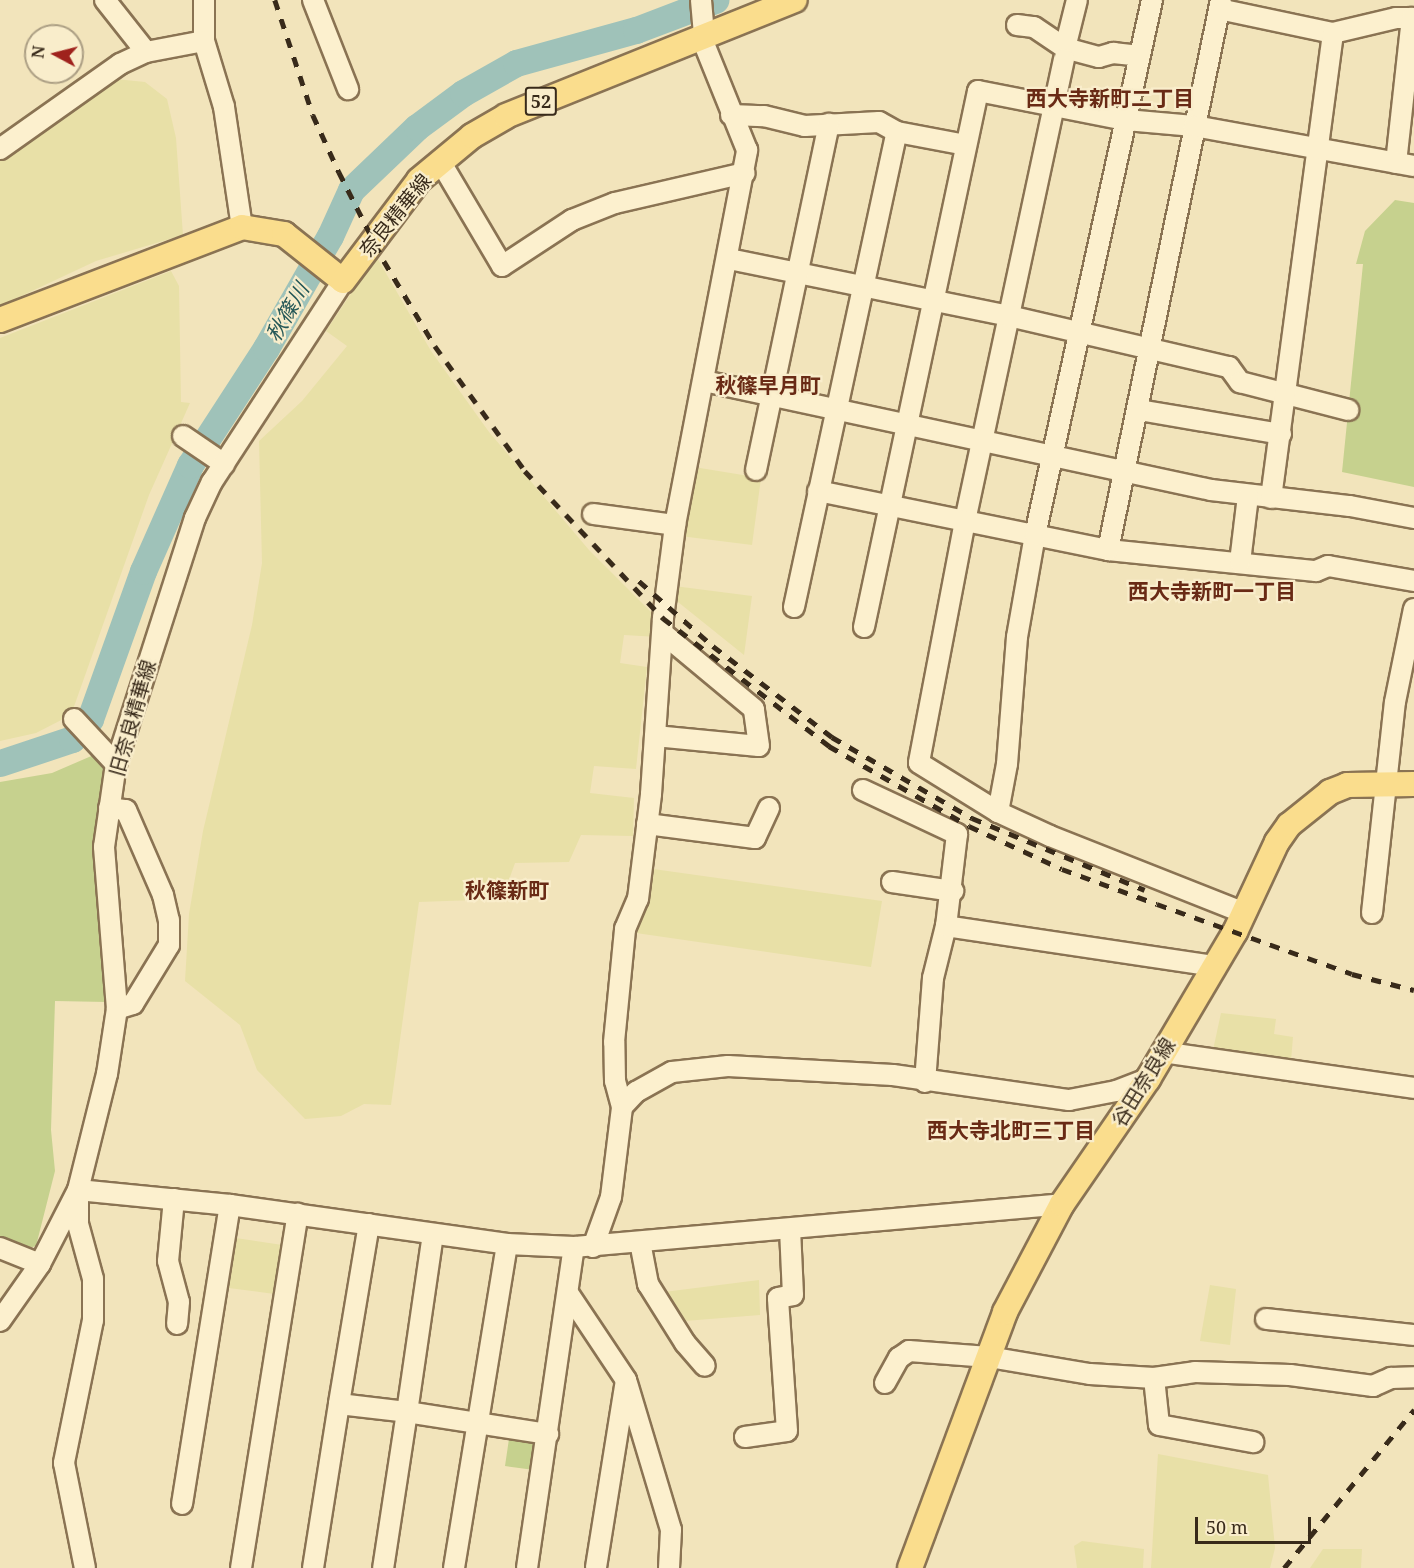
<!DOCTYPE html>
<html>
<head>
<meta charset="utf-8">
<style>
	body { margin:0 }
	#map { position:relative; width:1414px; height:1568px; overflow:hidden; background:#f2e4bb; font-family:"Noto Serif","Noto Sans JP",serif }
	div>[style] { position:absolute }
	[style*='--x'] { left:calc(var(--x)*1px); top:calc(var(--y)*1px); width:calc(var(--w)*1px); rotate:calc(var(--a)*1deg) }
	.farmland>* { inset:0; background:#e8e0a7 }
	.green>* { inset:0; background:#c6d18e }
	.river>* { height:27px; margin:-13.5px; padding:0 13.5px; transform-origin:13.5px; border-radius:13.5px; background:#9fc2b9 }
	.roads { filter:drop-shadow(2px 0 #8a7353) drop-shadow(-2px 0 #8a7353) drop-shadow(0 2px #8a7353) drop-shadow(0 -2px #8a7353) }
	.minor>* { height:20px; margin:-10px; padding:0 10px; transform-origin:10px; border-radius:10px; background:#fcf0ce }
	.major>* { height:24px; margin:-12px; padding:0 12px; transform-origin:12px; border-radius:12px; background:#fadd8d }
	.rail>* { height:4.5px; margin-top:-2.25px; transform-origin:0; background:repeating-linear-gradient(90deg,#382a1a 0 10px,transparent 0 20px) }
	span { translate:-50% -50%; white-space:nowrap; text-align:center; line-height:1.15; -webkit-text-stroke:4.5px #f9edcb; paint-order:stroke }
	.shield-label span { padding:2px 4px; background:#f9edcb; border:2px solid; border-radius:4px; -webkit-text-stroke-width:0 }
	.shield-label { font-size:18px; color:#382a1a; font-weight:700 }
	.street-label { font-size:20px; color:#382a1a }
	.neighbourhood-label { font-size:21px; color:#692a15; font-weight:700 }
	.water-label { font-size:21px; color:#275958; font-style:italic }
	.north { position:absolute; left:24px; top:24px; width:60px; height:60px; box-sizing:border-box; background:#f9edcb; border:2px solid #ac9f84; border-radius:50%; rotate:277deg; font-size:16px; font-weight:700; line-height:24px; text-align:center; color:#382a1a }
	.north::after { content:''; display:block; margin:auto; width:21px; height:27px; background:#9f221d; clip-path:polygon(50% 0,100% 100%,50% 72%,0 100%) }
	.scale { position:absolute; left:1195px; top:1517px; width:116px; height:27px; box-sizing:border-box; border:3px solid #382a1a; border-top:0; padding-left:8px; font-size:18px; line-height:21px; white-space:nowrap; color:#382a1a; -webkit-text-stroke:4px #f9edcb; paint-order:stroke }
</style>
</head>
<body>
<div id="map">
	<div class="farmland">
		<div style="clip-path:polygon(115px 79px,145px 82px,167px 99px,176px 138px,183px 235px,96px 261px,0 306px,0 150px)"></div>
		<div style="clip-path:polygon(376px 256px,431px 351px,489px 432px,589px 550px,659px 620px,658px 637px,624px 635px,620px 663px,647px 667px,636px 769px,594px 766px,590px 793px,634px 798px,633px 836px,581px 835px,569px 862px,515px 863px,502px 899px,419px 902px,391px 1105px,364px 1104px,341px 1116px,305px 1119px,257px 1070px,240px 1025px,185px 981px,189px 914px,203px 831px,252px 625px,262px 563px,259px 441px,302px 401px,347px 346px,326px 331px)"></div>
		<div style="clip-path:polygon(171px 271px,179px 286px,181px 402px,190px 403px,149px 495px,71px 715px,36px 733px,0 741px,0 338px)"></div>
		<div style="clip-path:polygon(694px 467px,761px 478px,752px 545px,680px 536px)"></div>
		<div style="clip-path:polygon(674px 586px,752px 596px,744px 655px,673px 598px)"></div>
		<div style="clip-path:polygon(646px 868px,882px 901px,871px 967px,629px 932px)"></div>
		<div style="clip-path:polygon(1221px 1013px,1276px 1019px,1274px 1034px,1293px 1037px,1291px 1061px,1213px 1050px)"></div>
		<div style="clip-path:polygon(229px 1237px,289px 1246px,282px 1295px,221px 1287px)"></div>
		<div style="clip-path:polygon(759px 1280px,760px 1315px,672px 1322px,664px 1292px)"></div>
		<div style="clip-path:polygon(1210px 1285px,1236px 1289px,1230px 1345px,1200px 1341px)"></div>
		<div style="clip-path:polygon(1158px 1454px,1268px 1475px,1275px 1548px,1270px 1568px,1151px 1568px)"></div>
		<div style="clip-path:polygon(1082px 1541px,1144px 1549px,1143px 1568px,1077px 1568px,1074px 1546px)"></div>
		<div style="clip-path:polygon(1323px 1549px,1362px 1549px,1361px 1568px,1310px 1568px)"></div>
	</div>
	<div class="green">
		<div style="clip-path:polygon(1395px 200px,1414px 203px,1414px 487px,1342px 472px,1363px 264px,1356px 264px,1365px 231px)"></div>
		<div style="clip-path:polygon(96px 754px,109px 763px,95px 858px,107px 1002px,55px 1001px,51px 1130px,55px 1171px,36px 1246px,26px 1249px,0 1243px,0 782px,52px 773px)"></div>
		<div style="clip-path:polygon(510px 1432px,539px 1436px,534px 1470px,505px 1466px)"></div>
	</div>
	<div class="river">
		<div style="--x:0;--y:763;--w:76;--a:-18.4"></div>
		<div style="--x:72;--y:739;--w:27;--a:-48"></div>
		<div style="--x:90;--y:719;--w:157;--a:-70.3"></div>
		<div style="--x:143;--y:571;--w:116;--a:-66.1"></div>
		<div style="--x:190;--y:465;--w:140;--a:-57"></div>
		<div style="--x:266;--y:348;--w:129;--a:-60.3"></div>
		<div style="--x:330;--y:236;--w:51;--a:-65.5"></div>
		<div style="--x:351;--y:190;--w:91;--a:-43.7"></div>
		<div style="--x:417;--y:127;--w:57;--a:-36.5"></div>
		<div style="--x:463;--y:93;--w:61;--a:-29.5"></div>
		<div style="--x:516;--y:63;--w:124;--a:-15.4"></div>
		<div style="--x:636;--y:30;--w:85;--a:-20.8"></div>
	</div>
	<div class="roads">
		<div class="minor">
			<div style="--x:105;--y:0;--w:66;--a:51.7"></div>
			<div style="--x:204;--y:0;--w:41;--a:90"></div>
			<div style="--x:204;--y:41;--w:69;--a:73.1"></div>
			<div style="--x:224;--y:107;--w:121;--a:81.5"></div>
			<div style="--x:313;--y:0;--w:96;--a:68.5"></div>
			<div style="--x:1219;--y:9;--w:116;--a:11.9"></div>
			<div style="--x:1333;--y:33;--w:65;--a:-13.4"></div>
			<div style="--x:1396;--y:18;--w:18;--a:0"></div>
			<div style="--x:1017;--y:25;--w:17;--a:7"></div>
			<div style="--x:1034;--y:27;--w:37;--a:34"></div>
			<div style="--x:1065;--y:48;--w:35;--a:15"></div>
			<div style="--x:1099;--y:57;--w:15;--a:-16"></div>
			<div style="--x:1113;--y:53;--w:27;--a:6"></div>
			<div style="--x:1065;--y:48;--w:49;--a:-76"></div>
			<div style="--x:1064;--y:59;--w:472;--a:102.1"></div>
			<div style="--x:965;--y:521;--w:246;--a:100.8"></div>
			<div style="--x:919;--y:763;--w:93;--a:31.8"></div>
			<div style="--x:998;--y:812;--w:57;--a:24.8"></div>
			<div style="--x:1050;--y:836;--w:206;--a:21.6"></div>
			<div style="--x:731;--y:115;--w:33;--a:2"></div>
			<div style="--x:764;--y:116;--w:42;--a:13.7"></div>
			<div style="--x:805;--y:126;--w:74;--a:-3.1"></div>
			<div style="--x:879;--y:122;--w:21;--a:29"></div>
			<div style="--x:897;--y:132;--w:70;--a:10.7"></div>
			<div style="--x:0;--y:149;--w:147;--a:-35.3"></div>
			<div style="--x:120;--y:64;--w:29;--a:-25"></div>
			<div style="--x:146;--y:52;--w:59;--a:-10.7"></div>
			<div style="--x:440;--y:161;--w:122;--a:59.4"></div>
			<div style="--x:502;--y:266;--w:84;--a:-33.3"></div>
			<div style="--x:572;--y:220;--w:46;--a:-21.6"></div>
			<div style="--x:615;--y:203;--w:133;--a:-13"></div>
			<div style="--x:1396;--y:163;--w:146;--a:-83.7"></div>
			<div style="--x:729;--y:259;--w:286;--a:11.5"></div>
			<div style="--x:1009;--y:316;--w:226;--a:13.1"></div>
			<div style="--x:1229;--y:367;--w:19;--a:54"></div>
			<div style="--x:1240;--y:382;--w:112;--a:14.5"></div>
			<div style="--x:704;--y:381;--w:519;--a:12.13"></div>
			<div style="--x:1211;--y:490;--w:140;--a:6.6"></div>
			<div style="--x:1350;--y:506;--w:65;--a:10.6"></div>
			<div style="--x:1139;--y:410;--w:144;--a:9.6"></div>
			<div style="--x:183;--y:436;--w:50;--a:34.3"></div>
			<div style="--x:756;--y:470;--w:354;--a:-78.1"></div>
			<div style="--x:818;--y:491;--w:296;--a:11.5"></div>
			<div style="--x:1108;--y:550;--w:209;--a:5.8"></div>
			<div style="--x:1316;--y:571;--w:13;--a:-23"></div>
			<div style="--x:1328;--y:566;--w:87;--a:9.9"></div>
			<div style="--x:1271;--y:498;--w:469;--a:-82.4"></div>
			<div style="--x:593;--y:514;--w:83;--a:7.6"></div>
			<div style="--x:1108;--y:550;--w:561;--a:-78.39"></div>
			<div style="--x:1240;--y:562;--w:66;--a:-83.1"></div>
			<div style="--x:794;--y:607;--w:486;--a:-77.8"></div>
			<div style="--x:864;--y:627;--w:548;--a:-77.99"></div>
			<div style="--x:978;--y:91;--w:151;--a:11.1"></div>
			<div style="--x:1126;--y:120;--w:68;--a:5"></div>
			<div style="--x:1194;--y:126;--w:224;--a:10.3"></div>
			<div style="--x:74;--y:719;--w:62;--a:47"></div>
			<div style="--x:655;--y:736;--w:104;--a:5.5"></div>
			<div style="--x:759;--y:746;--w:37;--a:-98"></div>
			<div style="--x:754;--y:709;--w:116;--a:-140.3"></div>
			<div style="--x:863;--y:790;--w:104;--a:25.1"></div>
			<div style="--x:957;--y:834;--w:93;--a:96.8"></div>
			<div style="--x:109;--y:808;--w:17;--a:7"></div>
			<div style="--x:126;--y:810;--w:93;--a:66.5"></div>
			<div style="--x:163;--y:895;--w:26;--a:77"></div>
			<div style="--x:169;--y:920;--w:25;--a:90"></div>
			<div style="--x:169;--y:945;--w:69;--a:121.4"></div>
			<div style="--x:133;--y:1004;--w:17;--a:163"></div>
			<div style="--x:998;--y:812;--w:49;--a:-79.4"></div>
			<div style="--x:1007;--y:764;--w:127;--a:-85.5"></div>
			<div style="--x:1017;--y:637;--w:104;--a:-80"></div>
			<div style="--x:1035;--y:535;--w:548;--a:-77.66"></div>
			<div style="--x:647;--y:824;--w:109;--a:7.4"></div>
			<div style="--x:755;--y:838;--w:33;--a:-65"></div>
			<div style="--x:892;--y:882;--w:62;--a:8.4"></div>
			<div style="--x:1372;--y:913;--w:212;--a:-83.8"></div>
			<div style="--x:1395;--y:702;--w:95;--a:-78.5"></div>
			<div style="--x:1162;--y:1052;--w:255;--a:8.1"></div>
			<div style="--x:925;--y:1082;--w:104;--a:-85.6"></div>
			<div style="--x:933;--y:978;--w:54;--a:-76"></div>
			<div style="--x:946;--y:926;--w:272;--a:8.5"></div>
			<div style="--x:622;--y:1107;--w:27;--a:-105"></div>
			<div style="--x:615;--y:1081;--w:39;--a:-91"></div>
			<div style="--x:614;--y:1042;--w:114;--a:-84.4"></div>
			<div style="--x:625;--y:929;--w:33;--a:-67"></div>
			<div style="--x:638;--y:899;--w:106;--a:-82.9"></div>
			<div style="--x:651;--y:794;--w:176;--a:-86.1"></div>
			<div style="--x:663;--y:618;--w:94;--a:-82.6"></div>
			<div style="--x:675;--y:525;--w:382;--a:-79.1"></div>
			<div style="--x:747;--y:150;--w:112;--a:-112"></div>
			<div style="--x:705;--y:46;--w:46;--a:-95"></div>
			<div style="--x:78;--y:1190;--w:153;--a:5.6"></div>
			<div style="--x:230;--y:1205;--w:280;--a:8"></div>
			<div style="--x:507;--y:1244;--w:67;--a:2.6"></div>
			<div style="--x:574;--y:1247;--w:490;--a:-5"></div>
			<div style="--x:78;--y:1196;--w:28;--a:90"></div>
			<div style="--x:78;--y:1224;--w:57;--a:74.7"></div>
			<div style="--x:93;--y:1279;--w:41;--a:90"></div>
			<div style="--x:93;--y:1320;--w:146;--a:101.5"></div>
			<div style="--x:64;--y:1463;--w:107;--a:78.7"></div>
			<div style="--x:174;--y:1199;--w:62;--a:95.5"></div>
			<div style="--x:168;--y:1261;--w:42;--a:75"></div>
			<div style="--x:179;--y:1302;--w:22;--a:95"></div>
			<div style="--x:369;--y:1224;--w:182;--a:99.5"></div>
			<div style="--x:339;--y:1404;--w:68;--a:6.7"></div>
			<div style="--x:407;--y:1412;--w:158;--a:98.7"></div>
			<div style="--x:433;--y:1234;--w:180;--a:98.3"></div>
			<div style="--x:407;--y:1412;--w:143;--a:8.9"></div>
			<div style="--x:640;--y:1242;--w:43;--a:79.2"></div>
			<div style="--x:648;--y:1284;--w:70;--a:57.9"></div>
			<div style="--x:685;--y:1343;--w:30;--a:49"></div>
			<div style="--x:593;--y:1247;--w:53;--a:-70.2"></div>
			<div style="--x:611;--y:1197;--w:91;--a:-83"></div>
			<div style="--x:622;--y:1107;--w:21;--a:-47"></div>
			<div style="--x:636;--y:1092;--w:41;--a:-29.1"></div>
			<div style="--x:672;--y:1072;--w:56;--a:-6.1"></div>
			<div style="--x:728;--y:1066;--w:165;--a:3.1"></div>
			<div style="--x:893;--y:1075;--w:178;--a:8.1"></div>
			<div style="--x:1069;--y:1100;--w:48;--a:-10.8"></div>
			<div style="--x:1116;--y:1091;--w:34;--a:-21"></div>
			<div style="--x:0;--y:1248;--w:43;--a:21.8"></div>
			<div style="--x:568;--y:1293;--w:105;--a:56.3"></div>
			<div style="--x:626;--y:1380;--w:190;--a:99.1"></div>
			<div style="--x:1266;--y:1319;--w:149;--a:6.2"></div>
			<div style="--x:0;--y:1321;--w:70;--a:-54.9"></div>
			<div style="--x:40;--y:1264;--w:83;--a:-62.8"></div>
			<div style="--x:78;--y:1190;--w:120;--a:-76"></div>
			<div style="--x:107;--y:1074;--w:66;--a:-81.3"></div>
			<div style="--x:117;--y:1009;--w:163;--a:-94.6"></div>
			<div style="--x:104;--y:847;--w:84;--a:-81.8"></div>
			<div style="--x:116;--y:764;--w:258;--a:-72.2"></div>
			<div style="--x:195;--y:518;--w:40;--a:-65"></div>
			<div style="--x:212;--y:482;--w:240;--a:-56.9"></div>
			<div style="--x:1154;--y:1378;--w:47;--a:83.9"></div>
			<div style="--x:1159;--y:1425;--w:96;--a:10.3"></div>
			<div style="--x:627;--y:1383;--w:153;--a:73.3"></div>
			<div style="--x:671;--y:1530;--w:38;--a:93"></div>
			<div style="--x:885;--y:1383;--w:29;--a:-61"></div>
			<div style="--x:899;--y:1358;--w:12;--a:-35"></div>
			<div style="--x:909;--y:1351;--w:80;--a:4.3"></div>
			<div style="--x:989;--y:1357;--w:102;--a:9.6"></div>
			<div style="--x:1090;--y:1374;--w:64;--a:3.6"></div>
			<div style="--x:1154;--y:1378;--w:41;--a:-8.3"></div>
			<div style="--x:1195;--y:1372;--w:95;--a:1.8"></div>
			<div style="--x:1290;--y:1375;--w:84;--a:7.5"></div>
			<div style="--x:1373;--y:1386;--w:20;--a:-24"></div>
			<div style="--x:1391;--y:1378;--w:23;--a:-2"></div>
			<div style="--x:745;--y:1437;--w:42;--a:-8.1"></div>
			<div style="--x:787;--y:1431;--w:133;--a:-93.9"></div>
			<div style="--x:778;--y:1298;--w:15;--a:-11"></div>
			<div style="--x:793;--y:1295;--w:66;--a:-92.6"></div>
			<div style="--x:182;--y:1504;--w:303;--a:-80.9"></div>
			<div style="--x:241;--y:1568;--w:359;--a:-80.9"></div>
			<div style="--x:313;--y:1568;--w:166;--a:-81"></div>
			<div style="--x:454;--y:1568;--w:328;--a:-80.7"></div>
			<div style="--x:527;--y:1568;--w:324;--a:-81.7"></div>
		</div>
		<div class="major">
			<div style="--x:0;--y:320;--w:259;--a:-21"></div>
			<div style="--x:242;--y:227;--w:43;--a:9.5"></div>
			<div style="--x:284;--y:234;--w:75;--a:38.5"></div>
			<div style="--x:343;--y:281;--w:126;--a:-53"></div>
			<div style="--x:419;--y:180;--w:69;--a:-39.7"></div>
			<div style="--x:472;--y:136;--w:39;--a:-30"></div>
			<div style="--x:506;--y:116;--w:311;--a:-21.9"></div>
			<div style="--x:910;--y:1568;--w:273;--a:-69.6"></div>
			<div style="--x:1005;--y:1312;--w:122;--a:-62.2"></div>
			<div style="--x:1062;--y:1204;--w:152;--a:-55.5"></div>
			<div style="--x:1148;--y:1079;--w:171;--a:-59.4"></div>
			<div style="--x:1235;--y:932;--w:99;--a:-65"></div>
			<div style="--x:1277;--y:842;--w:21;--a:-55"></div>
			<div style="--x:1289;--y:825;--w:53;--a:-38.8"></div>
			<div style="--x:1330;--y:792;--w:18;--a:-22"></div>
			<div style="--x:1347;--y:785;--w:67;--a:-0.9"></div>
		</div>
	</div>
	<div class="rail">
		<div style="--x:275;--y:0;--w:121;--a:71.7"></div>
		<div style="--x:313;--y:115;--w:63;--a:65.5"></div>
		<div style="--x:339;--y:172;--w:100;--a:63.2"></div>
		<div style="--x:384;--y:261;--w:99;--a:59"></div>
		<div style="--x:435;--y:346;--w:154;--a:54.2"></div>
		<div style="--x:525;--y:471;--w:202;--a:46.8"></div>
		<div style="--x:663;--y:618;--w:210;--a:37.6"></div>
		<div style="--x:829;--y:746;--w:161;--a:29.7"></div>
		<div style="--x:969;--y:826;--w:102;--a:24.8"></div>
		<div style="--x:1062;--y:869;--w:101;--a:20.2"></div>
		<div style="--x:1157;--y:904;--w:207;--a:19.7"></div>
		<div style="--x:1352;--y:974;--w:64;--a:14.5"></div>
		<div style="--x:639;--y:581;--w:98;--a:41.3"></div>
		<div style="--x:713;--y:646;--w:150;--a:37.4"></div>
		<div style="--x:832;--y:737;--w:162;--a:30.1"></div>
		<div style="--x:972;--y:818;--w:187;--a:22.6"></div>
		<div style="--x:1284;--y:1568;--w:205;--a:-50.6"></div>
	</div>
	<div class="shield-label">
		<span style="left:541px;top:101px">52</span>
	</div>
	<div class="street-label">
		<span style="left:395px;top:215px;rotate:-51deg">奈良精華線</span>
		<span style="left:132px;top:718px;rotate:-74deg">旧奈良精華線</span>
		<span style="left:1143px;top:1082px;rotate:-58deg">谷田奈良線</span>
	</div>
	<div class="neighbourhood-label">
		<span style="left:1110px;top:98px">西大寺新町二丁目</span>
		<span style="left:768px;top:385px">秋篠早月町</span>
		<span style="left:1212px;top:591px">西大寺新町一丁目</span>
		<span style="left:507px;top:890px">秋篠新町</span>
		<span style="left:1011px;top:1130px">西大寺北町三丁目</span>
	</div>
	<div class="water-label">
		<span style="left:287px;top:312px;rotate:-60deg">秋篠川</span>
	</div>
	<div class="north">N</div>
	<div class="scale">50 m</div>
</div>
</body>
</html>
